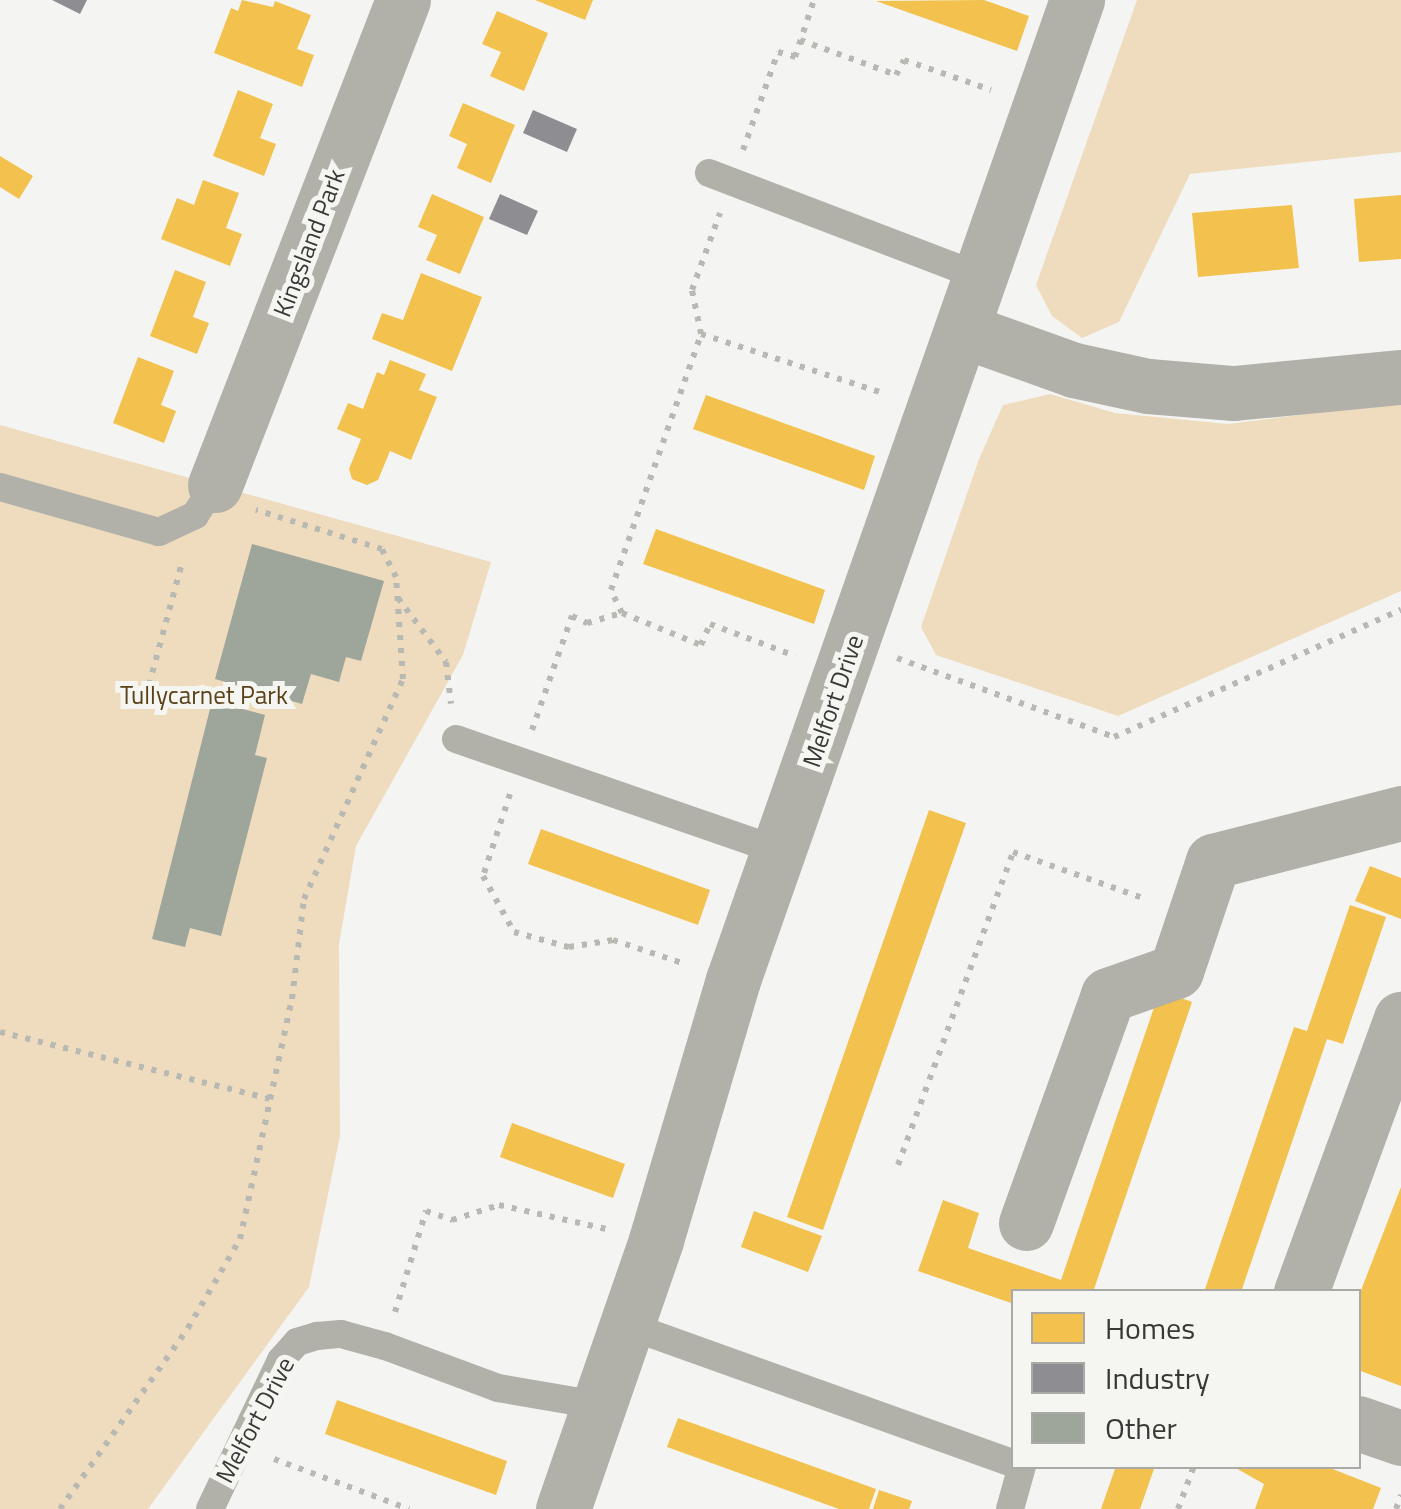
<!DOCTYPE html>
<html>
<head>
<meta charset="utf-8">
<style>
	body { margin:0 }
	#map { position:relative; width:1401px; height:1509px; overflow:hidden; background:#f4f5f2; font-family:"Titillium Web",sans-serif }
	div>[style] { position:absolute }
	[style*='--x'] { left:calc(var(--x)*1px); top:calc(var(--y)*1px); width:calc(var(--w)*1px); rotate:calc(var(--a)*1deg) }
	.green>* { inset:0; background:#efdcbf }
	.homes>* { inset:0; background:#f2c14e }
	.industry>* { inset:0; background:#8d8d92 }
	.building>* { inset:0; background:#9ea59b }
	.path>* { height:6px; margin-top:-3px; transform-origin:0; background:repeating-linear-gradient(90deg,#b9b9b4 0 5px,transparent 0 13px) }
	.lane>* { height:28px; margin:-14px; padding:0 14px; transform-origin:14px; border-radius:14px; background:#b1b0a9 }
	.street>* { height:55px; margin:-27.5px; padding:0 27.5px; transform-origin:27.5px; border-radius:27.5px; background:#b1b0a9 }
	span { translate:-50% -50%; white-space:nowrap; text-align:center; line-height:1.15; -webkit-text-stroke:10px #f5f6f1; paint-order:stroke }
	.street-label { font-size:25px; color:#383836 }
	.park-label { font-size:25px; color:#5a4119 }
	.legend { position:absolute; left:1011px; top:1289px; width:350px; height:180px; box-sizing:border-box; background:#f5f6f1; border:2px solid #a9aaa6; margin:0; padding:12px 18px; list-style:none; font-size:30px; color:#383836 }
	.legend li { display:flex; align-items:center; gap:20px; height:50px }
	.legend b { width:50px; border:2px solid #a9aaa6 }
</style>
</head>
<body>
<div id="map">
	<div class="green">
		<div style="clip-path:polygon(1137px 0,1401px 0,1401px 152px,1190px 174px,1119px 322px,1082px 338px,1052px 316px,1036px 285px)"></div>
		<div style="clip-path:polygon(1050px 394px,1115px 413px,1228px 424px,1401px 402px,1401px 591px,1118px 716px,936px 655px,921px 627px,979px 459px,1003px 405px)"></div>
		<div style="clip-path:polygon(0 425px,491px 562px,463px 655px,356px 846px,339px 944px,340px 1136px,309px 1287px,148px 1509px,0 1509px)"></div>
	</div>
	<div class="homes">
		<div style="clip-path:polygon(242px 0,273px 7px,275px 1px,311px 15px,297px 49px,314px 55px,302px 87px,214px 53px,231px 8px,238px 11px)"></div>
		<div style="clip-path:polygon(535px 0,593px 0,585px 20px)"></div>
		<div style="clip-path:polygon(984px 0,1029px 16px,1017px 51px,876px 1px)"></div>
		<div style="clip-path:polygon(497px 11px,548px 33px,524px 91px,490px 76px,501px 52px,482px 44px)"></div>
		<div style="clip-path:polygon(238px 90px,273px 104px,260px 138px,276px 144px,264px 176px,213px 156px)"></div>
		<div style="clip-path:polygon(463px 103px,515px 125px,491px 183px,457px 168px,467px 144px,449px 136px)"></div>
		<div style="clip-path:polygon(0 156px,33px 176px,19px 199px,0 187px)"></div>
		<div style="clip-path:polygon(203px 180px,239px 193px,226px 228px,242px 234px,230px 266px,161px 239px,177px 198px,194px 205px)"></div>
		<div style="clip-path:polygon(432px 194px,484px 217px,460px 274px,426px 260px,437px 235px,418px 227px)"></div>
		<div style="clip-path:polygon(1401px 195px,1401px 259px,1359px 262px,1354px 199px)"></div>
		<div style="clip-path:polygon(1292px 205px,1299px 268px,1198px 277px,1192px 213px)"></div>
		<div style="clip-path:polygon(175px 270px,206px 282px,193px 317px,209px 323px,197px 354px,150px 336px)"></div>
		<div style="clip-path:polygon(421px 273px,482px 297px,452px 371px,372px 339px,382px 313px,403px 320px)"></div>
		<div style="clip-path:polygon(138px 357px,174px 371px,161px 405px,176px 411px,164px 443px,113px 423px)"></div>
		<div style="clip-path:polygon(390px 360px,426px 374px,419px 390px,437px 397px,411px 460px,390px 451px,378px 480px,367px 485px,352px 479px,349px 469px,361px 439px,337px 429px,348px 403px,363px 409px,377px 372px,384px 375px)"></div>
		<div style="clip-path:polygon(706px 395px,875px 456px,864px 490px,693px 429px)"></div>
		<div style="clip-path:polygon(656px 529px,825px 590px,814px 624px,643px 564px)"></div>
		<div style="clip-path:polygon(929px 810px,966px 823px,823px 1230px,787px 1217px)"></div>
		<div style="clip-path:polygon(541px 829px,710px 890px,698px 925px,528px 864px)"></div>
		<div style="clip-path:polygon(1370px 866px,1401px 878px,1401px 919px,1355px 901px)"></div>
		<div style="clip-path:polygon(1350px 905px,1386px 917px,1343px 1044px,1327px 1039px,1241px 1292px,1204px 1292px,1294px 1027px,1307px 1031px)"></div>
		<div style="clip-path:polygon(1160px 990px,1192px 1002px,1093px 1292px,1014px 1292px,1014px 1304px,918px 1271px,943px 1200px,979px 1213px,968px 1248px,1061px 1280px)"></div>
		<div style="clip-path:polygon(512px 1123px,625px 1164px,613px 1198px,500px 1157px)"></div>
		<div style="clip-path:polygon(1401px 1187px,1401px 1386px,1358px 1370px,1358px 1298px)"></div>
		<div style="clip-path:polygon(754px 1211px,822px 1236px,808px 1272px,741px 1247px)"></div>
		<div style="clip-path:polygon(337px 1400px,507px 1461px,496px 1495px,325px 1434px)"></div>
		<div style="clip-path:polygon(678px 1418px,876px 1489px,869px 1509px,839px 1509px,667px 1447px)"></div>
		<div style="clip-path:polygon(1116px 1466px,1155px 1466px,1140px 1509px,1101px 1509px)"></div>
		<div style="clip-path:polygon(1232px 1466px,1325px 1466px,1381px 1488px,1373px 1509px,1255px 1509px,1264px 1484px)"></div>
		<div style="clip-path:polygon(879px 1490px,912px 1501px,909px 1509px,873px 1509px)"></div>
	</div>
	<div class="industry">
		<div style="clip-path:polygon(52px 0,87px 0,80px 14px)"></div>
		<div style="clip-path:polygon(533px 110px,577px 129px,567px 152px,523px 133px)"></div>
		<div style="clip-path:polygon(500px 194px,538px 211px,527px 235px,489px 219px)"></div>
	</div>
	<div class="building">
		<div style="clip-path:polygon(252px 544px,384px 581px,361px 661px,346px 657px,339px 682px,311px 674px,302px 704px,215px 679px)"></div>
		<div style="clip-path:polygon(212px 701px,265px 715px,255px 755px,267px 758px,221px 936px,190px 928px,185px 947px,152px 939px)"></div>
	</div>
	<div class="path">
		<div style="--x:800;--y:40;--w:102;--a:20"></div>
		<div style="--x:896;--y:75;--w:17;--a:-62"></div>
		<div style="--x:904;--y:60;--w:92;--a:19"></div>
		<div style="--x:743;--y:150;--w:104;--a:-70.3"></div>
		<div style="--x:778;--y:52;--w:18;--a:16"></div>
		<div style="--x:795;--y:57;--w:60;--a:-71.6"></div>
		<div style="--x:701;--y:334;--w:194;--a:18"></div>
		<div style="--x:398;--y:598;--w:80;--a:53.1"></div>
		<div style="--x:446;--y:662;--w:42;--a:83.2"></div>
		<div style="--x:622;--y:613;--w:25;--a:-116"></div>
		<div style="--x:611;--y:590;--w:271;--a:-70.6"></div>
		<div style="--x:701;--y:334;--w:45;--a:-101.6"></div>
		<div style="--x:692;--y:290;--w:82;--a:-70"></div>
		<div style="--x:897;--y:658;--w:231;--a:20"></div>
		<div style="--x:1114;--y:737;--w:314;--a:-23.9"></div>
		<div style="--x:149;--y:685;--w:126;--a:-74.9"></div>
		<div style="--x:532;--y:730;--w:121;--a:-70.7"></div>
		<div style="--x:572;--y:616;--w:17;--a:25"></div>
		<div style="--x:587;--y:623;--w:36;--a:-16"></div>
		<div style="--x:622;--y:613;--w:85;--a:22.1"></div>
		<div style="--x:701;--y:645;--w:23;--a:-67"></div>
		<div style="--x:710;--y:624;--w:91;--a:20.6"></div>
		<div style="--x:510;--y:794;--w:86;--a:108.2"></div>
		<div style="--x:483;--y:876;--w:64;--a:61"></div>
		<div style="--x:514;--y:932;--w:57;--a:15.3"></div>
		<div style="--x:569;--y:947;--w:45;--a:-9"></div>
		<div style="--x:613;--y:940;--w:76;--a:18.4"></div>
		<div style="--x:0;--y:1032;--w:279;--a:13.9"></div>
		<div style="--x:898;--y:1165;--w:333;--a:-69.8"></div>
		<div style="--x:1013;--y:852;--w:141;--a:19.5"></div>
		<div style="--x:395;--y:1312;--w:106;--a:-72.9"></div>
		<div style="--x:426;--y:1211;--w:28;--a:19"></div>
		<div style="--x:452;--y:1220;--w:49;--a:-17.7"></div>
		<div style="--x:499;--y:1205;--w:110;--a:12.6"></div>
		<div style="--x:274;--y:1459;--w:144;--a:20.3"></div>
		<div style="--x:60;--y:1509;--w:222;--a:-54.7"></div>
		<div style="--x:188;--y:1328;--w:103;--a:-59.7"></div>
		<div style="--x:240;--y:1239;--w:246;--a:-77.8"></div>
		<div style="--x:292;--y:999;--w:101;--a:-83.2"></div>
		<div style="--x:304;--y:899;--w:241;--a:-65.8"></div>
		<div style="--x:403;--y:679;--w:102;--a:-93.9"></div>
		<div style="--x:396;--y:577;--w:31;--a:-117"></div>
		<div style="--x:382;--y:549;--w:132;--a:-162.8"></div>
		<div style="--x:1178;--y:1509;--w:46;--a:-69.6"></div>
		<div style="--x:1396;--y:1509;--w:15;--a:-70"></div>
	</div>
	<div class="lane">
		<div style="--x:709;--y:173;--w:291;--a:20.9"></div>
		<div style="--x:0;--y:487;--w:165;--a:15.8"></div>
		<div style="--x:159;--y:532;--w:40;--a:-25"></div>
		<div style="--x:195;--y:515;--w:36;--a:-56"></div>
		<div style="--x:456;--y:739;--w:343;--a:19.1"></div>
		<div style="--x:624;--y:1324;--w:414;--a:19.7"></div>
		<div style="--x:210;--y:1509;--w:165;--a:-64.5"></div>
		<div style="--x:281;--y:1360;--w:24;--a:-48"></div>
		<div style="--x:297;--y:1342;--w:21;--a:-17"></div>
		<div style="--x:317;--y:1336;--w:24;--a:-5"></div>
		<div style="--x:341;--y:1334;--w:46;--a:15.3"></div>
		<div style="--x:385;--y:1346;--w:121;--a:20.4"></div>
		<div style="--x:498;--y:1388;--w:100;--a:9.7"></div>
		<div style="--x:1010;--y:1509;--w:45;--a:-74.4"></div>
	</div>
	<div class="street">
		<div style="--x:965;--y:331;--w:116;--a:19.7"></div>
		<div style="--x:1074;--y:370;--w:76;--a:12.2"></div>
		<div style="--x:1148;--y:386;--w:86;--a:4.7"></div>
		<div style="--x:1234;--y:393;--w:168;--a:-5.5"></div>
		<div style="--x:215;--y:485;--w:520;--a:-68.81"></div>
		<div style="--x:1026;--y:1223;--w:242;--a:-70.2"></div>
		<div style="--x:1108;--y:995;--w:72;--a:-19.4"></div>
		<div style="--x:1176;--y:971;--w:116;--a:-71.4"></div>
		<div style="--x:1213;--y:861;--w:194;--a:-14.3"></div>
		<div style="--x:1301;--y:1292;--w:291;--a:-69.9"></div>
		<div style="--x:1358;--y:1423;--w:46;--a:19.2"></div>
		<div style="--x:563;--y:1509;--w:285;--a:-70.9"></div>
		<div style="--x:656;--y:1240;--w:271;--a:-73.5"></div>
		<div style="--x:733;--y:980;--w:1039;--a:-70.66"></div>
	</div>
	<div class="street-label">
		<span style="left:309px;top:243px;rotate:-69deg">Kingsland Park</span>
		<span style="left:833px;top:701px;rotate:-71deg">Melfort Drive</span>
		<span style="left:255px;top:1420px;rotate:-62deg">Melfort Drive</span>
	</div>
	<div class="park-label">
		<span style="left:204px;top:695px">Tullycarnet Park</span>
	</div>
	<ul class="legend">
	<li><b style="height:28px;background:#f2c14e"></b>Homes</li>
	<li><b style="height:28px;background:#8d8d92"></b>Industry</li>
	<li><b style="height:28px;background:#9ea59b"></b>Other</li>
	</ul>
</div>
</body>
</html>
